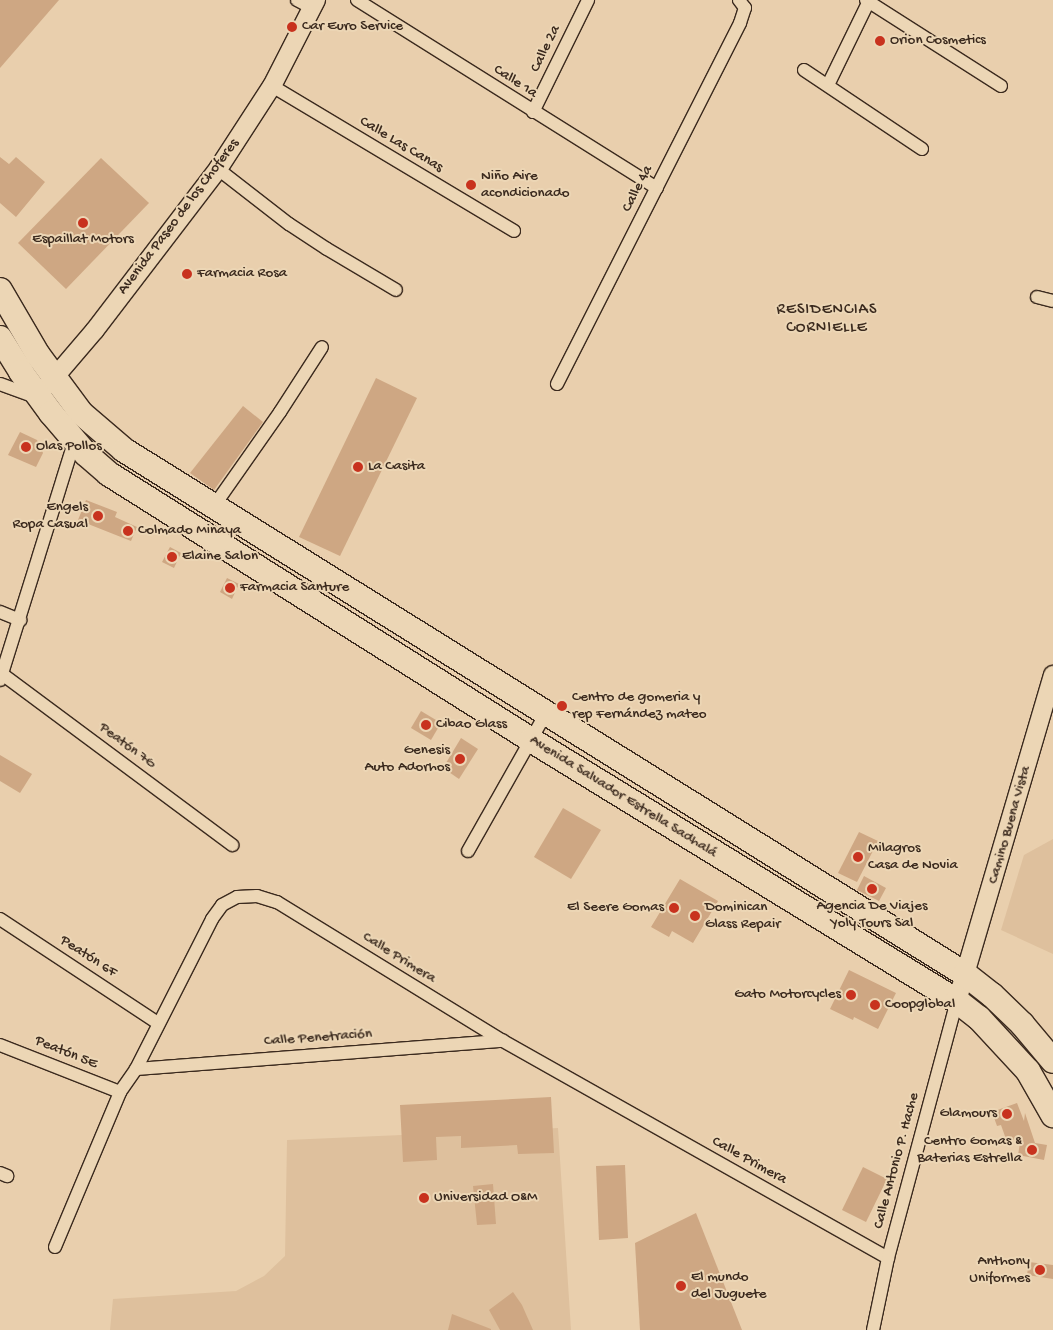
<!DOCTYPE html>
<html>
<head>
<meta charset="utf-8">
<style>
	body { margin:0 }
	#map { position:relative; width:1053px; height:1330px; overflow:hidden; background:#e9cfad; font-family:"Gochi Hand",sans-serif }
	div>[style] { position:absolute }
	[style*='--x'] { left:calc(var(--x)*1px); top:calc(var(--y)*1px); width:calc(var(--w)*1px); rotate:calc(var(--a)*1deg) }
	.built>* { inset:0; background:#dec09d }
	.building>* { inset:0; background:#cea783 }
	.roads { filter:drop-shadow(1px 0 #3b2a1e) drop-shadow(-1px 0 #3b2a1e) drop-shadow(0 1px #3b2a1e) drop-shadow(0 -1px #3b2a1e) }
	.street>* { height:12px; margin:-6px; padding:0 6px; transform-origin:6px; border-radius:6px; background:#ecd6b5 }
	.secondary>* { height:18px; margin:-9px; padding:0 9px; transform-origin:9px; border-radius:9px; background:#ecd6b5 }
	.highway>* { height:24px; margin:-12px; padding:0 12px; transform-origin:12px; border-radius:12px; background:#ecd6b5 }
	.dots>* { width:14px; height:14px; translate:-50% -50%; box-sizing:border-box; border:2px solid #ecd6b5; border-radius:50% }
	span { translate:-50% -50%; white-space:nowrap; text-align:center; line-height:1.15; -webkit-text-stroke:4px #ecd6b5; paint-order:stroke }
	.poi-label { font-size:15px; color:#3b2a1e }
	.left { translate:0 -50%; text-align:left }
	.right { translate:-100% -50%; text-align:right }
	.street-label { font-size:15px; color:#3b2a1e }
	.neighbourhood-label { font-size:16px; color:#3b2a1e; letter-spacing:1px }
</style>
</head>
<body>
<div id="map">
	<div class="built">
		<div style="clip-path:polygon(1053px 839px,1053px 954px,1001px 930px,1024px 855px)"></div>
		<div style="clip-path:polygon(558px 1128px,571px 1330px,110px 1330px,113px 1299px,236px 1291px,264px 1276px,285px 1256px,287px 1140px)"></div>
	</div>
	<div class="building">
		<div style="clip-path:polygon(0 0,59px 0,0 68px)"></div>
		<div style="clip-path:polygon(0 157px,9px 164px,16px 157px,45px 182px,16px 217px,0 203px)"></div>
		<div style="clip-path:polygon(101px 158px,149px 203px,66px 289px,18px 243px)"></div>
		<div style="clip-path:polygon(376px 378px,417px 398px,340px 556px,299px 537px)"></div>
		<div style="clip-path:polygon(243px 406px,263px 422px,214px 490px,190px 473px)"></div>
		<div style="clip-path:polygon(20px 432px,37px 440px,43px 453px,36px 467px,8px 455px)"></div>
		<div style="clip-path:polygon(86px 500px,117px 512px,115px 517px,137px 527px,131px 541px,78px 520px)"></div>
		<div style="clip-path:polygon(170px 547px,181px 553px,174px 568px,162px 562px)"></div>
		<div style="clip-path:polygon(227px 578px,239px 584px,232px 599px,220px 592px)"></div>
		<div style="clip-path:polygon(421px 711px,441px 723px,431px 740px,411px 728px)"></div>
		<div style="clip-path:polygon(461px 738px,478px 749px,459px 779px,443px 768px)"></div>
		<div style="clip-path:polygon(0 755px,32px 774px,20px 793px,0 781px)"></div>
		<div style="clip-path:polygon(563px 808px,601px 830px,571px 879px,534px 857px)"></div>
		<div style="clip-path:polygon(859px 832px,878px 841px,857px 882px,838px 873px)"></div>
		<div style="clip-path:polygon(864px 876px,886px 888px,879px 901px,857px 890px)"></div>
		<div style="clip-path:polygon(680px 879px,718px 901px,693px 943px,672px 931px,669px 937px,651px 927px)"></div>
		<div style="clip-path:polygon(849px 970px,896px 993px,878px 1029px,854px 1017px,853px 1020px,830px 1009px)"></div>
		<div style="clip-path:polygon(551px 1097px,554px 1153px,518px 1154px,517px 1145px,461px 1148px,461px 1136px,436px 1137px,437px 1160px,403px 1162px,400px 1105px)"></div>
		<div style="clip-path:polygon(1017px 1103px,1024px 1121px,1025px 1113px,1035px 1143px,1047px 1145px,1044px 1160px,1018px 1155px,1021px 1137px,1007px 1142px,1001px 1125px,997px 1126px,992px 1112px)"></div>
		<div style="clip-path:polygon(625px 1165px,628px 1238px,599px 1240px,596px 1166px)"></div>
		<div style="clip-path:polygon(863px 1167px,887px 1179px,866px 1222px,842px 1210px)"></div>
		<div style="clip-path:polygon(493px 1184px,496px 1224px,477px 1225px,473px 1186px)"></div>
		<div style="clip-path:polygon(696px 1213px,742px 1330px,640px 1330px,635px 1243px)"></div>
		<div style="clip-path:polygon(1029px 1262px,1053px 1265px,1053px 1279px,1027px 1275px)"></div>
		<div style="clip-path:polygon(513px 1292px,522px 1305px,533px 1330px,500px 1330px,489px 1310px)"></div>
		<div style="clip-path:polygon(452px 1314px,491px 1329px,491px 1330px,448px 1330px)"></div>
	</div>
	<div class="roads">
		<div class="street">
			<div style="--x:297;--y:0;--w:17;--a:28"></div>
			<div style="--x:357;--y:0;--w:354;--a:32.1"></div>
			<div style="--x:866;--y:0;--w:160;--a:32.5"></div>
			<div style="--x:804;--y:70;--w:142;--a:33.8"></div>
			<div style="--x:828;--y:85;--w:91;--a:-64"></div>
			<div style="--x:272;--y:86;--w:282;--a:30.9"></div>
			<div style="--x:533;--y:112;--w:125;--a:-63.8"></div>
			<div style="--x:218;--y:169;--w:90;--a:37.8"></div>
			<div style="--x:289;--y:224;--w:45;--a:33.3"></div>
			<div style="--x:327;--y:249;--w:80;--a:30.7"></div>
			<div style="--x:1037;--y:297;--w:16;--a:14"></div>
			<div style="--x:0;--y:384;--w:38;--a:20"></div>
			<div style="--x:557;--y:384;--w:405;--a:-63.1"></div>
			<div style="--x:740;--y:23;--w:16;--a:-72"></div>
			<div style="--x:745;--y:8;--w:10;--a:-127"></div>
			<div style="--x:214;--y:506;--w:115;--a:-54.9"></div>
			<div style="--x:280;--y:412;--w:77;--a:-57.1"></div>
			<div style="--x:0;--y:612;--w:22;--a:22"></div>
			<div style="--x:2;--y:674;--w:287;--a:36.6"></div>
			<div style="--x:0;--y:680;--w:252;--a:-72.7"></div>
			<div style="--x:468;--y:851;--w:159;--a:-60.5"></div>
			<div style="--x:0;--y:919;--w:189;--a:33.4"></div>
			<div style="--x:0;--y:1045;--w:129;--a:21.4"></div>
			<div style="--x:136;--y:1069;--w:368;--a:-4.4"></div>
			<div style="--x:0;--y:1173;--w:8;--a:23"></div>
			<div style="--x:55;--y:1247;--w:168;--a:-67.2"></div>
			<div style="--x:120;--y:1092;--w:28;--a:-55"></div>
			<div style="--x:136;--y:1069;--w:168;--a:-63.1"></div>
			<div style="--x:212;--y:919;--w:17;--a:-54"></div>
			<div style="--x:222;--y:905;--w:17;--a:-28"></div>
			<div style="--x:237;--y:897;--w:20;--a:-3"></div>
			<div style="--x:257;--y:896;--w:21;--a:17"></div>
			<div style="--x:277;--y:902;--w:265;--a:31.6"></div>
			<div style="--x:503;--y:1041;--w:442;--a:29.4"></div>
			<div style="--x:873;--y:1330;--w:74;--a:-78.2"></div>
			<div style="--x:888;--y:1258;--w:266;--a:-75"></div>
		</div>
		<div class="secondary">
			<div style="--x:48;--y:385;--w:72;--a:-49.5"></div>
			<div style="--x:95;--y:330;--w:203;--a:-52.6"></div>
			<div style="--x:218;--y:169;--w:99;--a:-57"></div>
			<div style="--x:272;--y:86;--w:97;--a:-62.9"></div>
			<div style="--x:957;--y:1001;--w:340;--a:-73.6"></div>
		</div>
		<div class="highway">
			<div style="--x:0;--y:290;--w:75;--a:59.7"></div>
			<div style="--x:38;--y:355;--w:72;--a:53.4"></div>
			<div style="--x:81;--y:413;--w:57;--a:40.7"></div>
			<div style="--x:124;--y:450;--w:991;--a:31.93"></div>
			<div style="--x:965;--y:974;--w:34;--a:38"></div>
			<div style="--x:992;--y:995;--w:42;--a:44"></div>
			<div style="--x:1022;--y:1024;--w:48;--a:50"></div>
			<div style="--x:0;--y:338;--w:40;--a:58"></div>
			<div style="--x:21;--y:372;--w:51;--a:53.8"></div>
			<div style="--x:51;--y:413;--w:54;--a:49.5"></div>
			<div style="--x:86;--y:454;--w:30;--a:41"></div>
			<div style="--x:109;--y:474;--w:499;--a:32.2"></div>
			<div style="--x:531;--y:740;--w:500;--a:31.5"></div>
			<div style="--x:957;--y:1001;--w:28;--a:38"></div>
			<div style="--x:979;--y:1018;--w:72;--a:47.2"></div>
			<div style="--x:1028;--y:1071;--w:51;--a:60.4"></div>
		</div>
	</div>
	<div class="dots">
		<div style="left:292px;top:27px;background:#c8321e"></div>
		<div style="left:880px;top:41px;background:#c8321e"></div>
		<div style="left:471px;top:185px;background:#c8321e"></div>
		<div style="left:83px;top:223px;background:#c8321e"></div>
		<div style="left:187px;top:274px;background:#c8321e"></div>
		<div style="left:26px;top:447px;background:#c8321e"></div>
		<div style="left:358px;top:467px;background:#c8321e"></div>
		<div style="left:98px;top:516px;background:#c8321e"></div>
		<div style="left:128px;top:531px;background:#c8321e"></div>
		<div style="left:172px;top:557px;background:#c8321e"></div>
		<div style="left:230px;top:588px;background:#c8321e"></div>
		<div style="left:562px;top:706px;background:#c8321e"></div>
		<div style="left:426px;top:725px;background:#c8321e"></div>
		<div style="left:460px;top:759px;background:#c8321e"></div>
		<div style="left:858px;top:857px;background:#c8321e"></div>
		<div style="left:872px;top:889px;background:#c8321e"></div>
		<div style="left:674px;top:908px;background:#c8321e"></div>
		<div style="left:695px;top:916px;background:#c8321e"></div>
		<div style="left:851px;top:995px;background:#c8321e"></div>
		<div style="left:875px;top:1005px;background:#c8321e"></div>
		<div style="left:1007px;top:1114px;background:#c8321e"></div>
		<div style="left:1032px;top:1150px;background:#c8321e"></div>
		<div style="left:424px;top:1198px;background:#c8321e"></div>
		<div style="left:1040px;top:1270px;background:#c8321e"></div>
		<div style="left:681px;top:1286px;background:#c8321e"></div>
	</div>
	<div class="poi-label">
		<span class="left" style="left:302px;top:27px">Car Euro Service</span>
		<span class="left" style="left:890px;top:41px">Orion Cosmetics</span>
		<span class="left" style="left:481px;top:185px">Niño Aire<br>acondicionado</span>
		<span style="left:83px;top:240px">Espaillat Motors</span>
		<span class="left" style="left:197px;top:274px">Farmacia Rosa</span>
		<span class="left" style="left:36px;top:447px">Olas Pollos</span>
		<span class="left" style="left:368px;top:467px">La Casita</span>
		<span class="right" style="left:88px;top:516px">Engels<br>Ropa Casual</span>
		<span class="left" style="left:138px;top:531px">Colmado Minaya</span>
		<span class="left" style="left:182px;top:557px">Elaine Salon</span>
		<span class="left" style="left:240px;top:588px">Farmacia Santure</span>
		<span class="left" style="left:572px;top:706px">Centro de gomeria y<br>rep Fernández mateo</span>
		<span class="left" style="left:436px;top:725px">Cibao Glass</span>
		<span class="right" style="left:450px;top:759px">Genesis<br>Auto Adorhos</span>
		<span class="left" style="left:868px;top:857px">Milagros<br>Casa de Novia</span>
		<span style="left:872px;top:915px">Agencia De Viajes<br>Yoly Tours Sal</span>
		<span class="left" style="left:705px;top:916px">Dominican<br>Glass Repair</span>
		<span class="right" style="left:664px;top:908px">El Seere Gomas</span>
		<span class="right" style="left:841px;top:995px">Gato Motorcycles</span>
		<span class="left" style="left:885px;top:1005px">Coopglobal</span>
		<span class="right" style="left:997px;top:1114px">Glamours</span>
		<span class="right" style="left:1022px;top:1150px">Centro Gomas &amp;<br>Baterias Estrella</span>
		<span class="left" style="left:434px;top:1198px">Universidad O&amp;M</span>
		<span class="right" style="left:1030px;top:1270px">Anthony<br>Uniformes</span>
		<span class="left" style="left:691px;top:1286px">El mundo<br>del Juguete</span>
	</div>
	<div class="street-label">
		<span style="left:546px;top:49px;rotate:-64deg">Calle 2a</span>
		<span style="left:515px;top:82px;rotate:33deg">Calle 1a</span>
		<span style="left:401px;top:145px;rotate:31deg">Calle Las Canas</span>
		<span style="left:638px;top:189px;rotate:-63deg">Calle 4a</span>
		<span style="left:179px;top:217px;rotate:-53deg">Avenida Paseo de los Choferes</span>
		<span style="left:127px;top:746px;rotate:37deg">Peatón 7G</span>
		<span style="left:623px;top:797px;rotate:32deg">Avenida Salvador Estrella Sadhalá</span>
		<span style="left:1010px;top:825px;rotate:-74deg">Camino Buena Vista</span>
		<span style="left:88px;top:957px;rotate:33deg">Peatón 6F</span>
		<span style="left:399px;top:958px;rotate:32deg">Calle Primera</span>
		<span style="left:318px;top:1038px;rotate:-4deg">Calle Penetración</span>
		<span style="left:66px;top:1053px;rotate:22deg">Peatón 5E</span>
		<span style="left:749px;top:1161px;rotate:29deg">Calle Primera</span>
		<span style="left:897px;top:1161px;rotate:-75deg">Calle Antonio P. Hache</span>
	</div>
	<div class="neighbourhood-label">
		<span style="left:827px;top:320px">RESIDENCIAS<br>CORNIELLE</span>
	</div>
</div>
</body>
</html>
